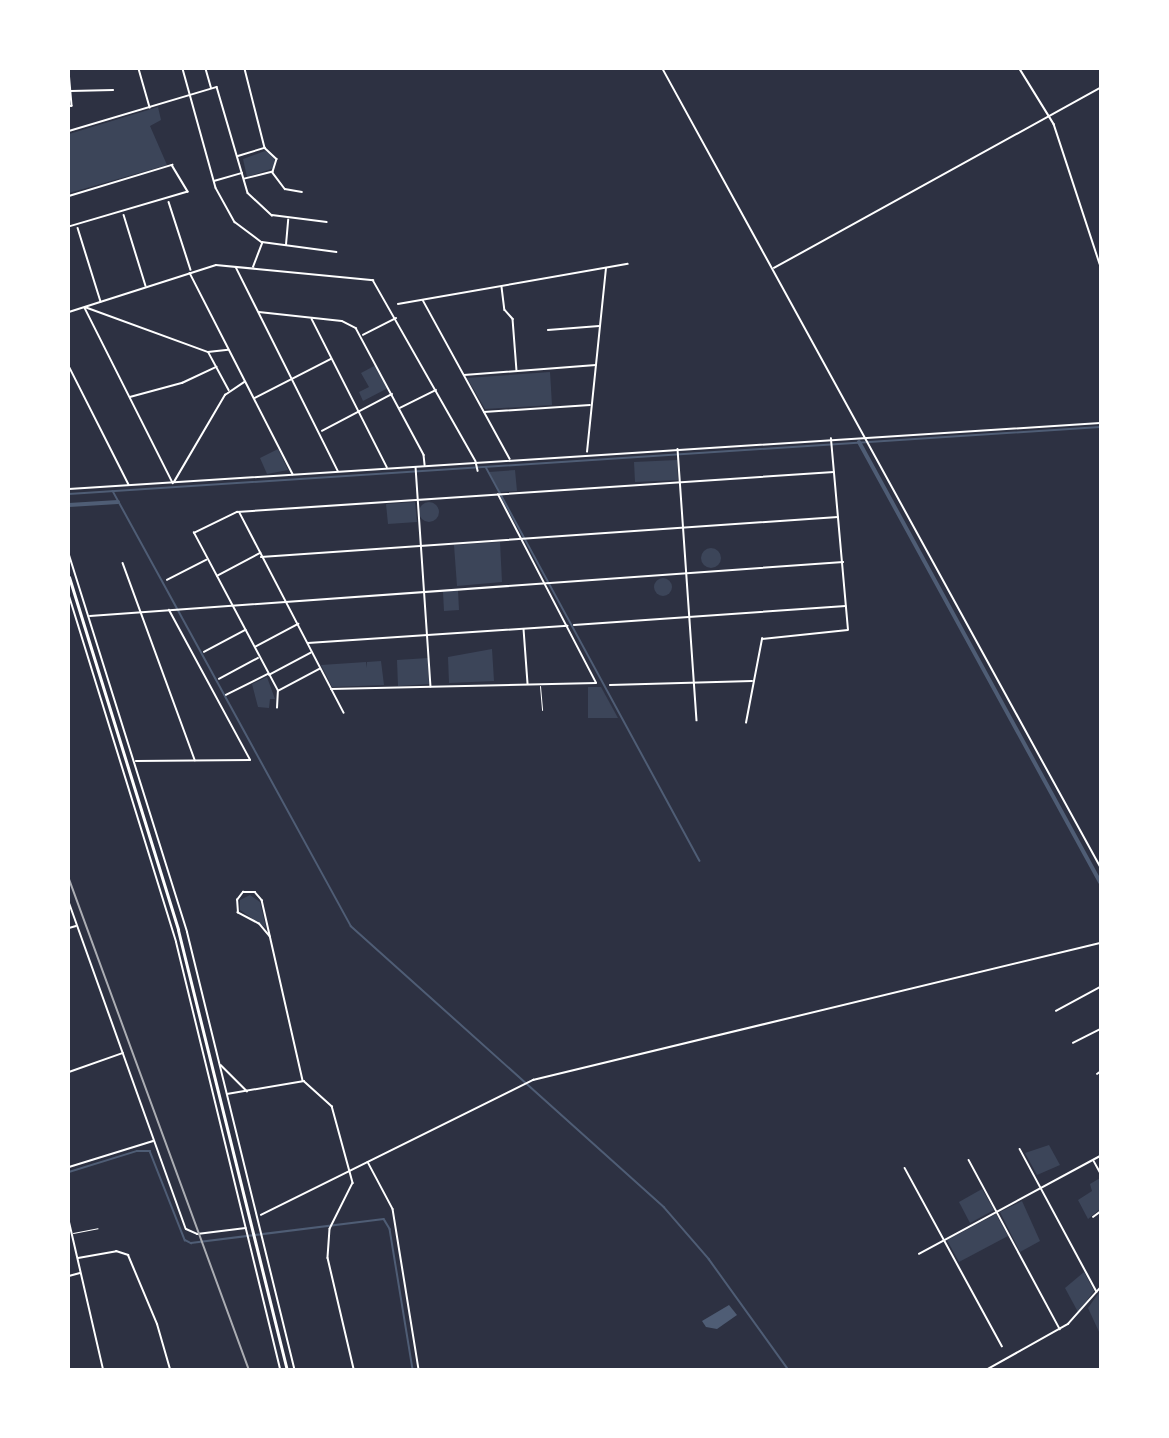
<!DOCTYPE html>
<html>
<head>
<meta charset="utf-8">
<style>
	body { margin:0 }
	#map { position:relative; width:1169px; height:1438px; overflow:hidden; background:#2d3142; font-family:"Source Serif 4",serif }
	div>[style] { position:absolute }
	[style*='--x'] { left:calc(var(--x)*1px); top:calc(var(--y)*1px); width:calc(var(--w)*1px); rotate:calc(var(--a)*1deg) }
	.green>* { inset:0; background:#3c4559 }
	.round { border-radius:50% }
	.water>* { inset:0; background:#4f5d75 }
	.stream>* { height:1.5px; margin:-0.75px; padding:0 0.75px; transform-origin:0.75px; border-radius:0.75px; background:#4f5d75 }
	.canal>* { height:4px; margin:-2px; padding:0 2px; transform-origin:2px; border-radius:2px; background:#4f5d75 }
	.service>* { height:1px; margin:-0.5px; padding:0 0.5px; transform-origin:0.5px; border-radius:0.5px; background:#fff }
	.pedestrian>* { height:1.5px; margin:-0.75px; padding:0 0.75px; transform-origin:0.75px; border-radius:0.75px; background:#fff }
	.minor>* { height:1.5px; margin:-0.75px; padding:0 0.75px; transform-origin:0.75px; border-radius:0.75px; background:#fff }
	.tertiary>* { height:2px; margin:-1px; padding:0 1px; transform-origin:1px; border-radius:1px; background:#fff }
	.secondary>* { height:2px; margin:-1px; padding:0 1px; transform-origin:1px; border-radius:1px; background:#fff }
	.primary>* { height:3px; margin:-1.5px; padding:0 1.5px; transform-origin:1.5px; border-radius:1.5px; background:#fff }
	.rail>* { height:1.5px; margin:-0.75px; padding:0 0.75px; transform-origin:0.75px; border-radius:0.75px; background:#abadb3 }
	span { translate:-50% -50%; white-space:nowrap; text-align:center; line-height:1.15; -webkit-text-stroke:6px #fff; paint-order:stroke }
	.frame { position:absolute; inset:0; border:70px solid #fff; pointer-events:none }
</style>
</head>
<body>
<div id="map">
	<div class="green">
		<div style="clip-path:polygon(158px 107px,161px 120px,150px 126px,167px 165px,69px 193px,69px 134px)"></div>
		<div style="clip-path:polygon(265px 151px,275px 156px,274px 168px,247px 177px,243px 159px)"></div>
		<div style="clip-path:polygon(376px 365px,388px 388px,363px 401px,359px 392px,369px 387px,361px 373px)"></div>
		<div style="clip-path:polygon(550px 372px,552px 405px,485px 409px,467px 378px)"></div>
		<div style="clip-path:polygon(278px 449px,288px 470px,267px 474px,260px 458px)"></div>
		<div style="clip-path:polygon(677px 460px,678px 480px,635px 482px,634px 462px)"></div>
		<div style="clip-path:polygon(515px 470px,517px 491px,500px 492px,489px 472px)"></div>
		<div class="round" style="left:419px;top:502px;width:20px;height:20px"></div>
		<div style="clip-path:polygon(415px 502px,417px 522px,388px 524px,386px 504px)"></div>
		<div style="clip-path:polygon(500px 542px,502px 582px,457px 586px,454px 545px)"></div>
		<div class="round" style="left:701px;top:548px;width:20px;height:20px"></div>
		<div class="round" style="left:654px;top:578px;width:18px;height:18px"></div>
		<div style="clip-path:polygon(458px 590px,459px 610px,444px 611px,443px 592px)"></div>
		<div style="clip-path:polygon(492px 649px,494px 681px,449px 683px,448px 657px)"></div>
		<div style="clip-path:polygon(428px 658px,429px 684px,398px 686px,397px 660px)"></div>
		<div style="clip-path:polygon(381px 661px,384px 685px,332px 687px,321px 665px,366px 662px,367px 668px,367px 662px)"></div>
		<div style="clip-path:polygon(267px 677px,275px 699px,270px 699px,269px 708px,258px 707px,252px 684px)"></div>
		<div style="clip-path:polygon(588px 687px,601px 687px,618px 718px,588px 718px)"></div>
		<div style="clip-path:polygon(250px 895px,260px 902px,266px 928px,240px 910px,240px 900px)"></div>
		<div style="clip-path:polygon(1049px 1145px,1060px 1165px,1037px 1175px,1025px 1153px)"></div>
		<div style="clip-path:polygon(1100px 1178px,1100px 1209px,1088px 1219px,1078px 1200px,1092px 1191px,1090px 1184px)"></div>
		<div style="clip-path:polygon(982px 1189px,994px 1210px,970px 1223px,959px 1202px)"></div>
		<div style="clip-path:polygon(1022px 1201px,1040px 1241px,1020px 1252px,1000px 1212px)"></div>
		<div style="clip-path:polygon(996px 1214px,1008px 1236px,959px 1262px,947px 1240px)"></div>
		<div style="clip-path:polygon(1084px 1272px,1094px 1291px,1078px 1312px,1065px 1288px)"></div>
		<div style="clip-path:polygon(1100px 1291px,1100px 1334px,1088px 1308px)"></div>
	</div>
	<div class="water">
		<div style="clip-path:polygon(729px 1305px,737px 1315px,717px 1329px,706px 1327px,702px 1321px)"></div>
	</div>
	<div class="stream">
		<div style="--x:486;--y:467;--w:448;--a:61.5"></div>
		<div style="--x:113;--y:491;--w:496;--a:61.3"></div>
		<div style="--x:351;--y:926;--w:421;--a:41.9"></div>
		<div style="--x:664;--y:1207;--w:69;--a:49.1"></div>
		<div style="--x:709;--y:1259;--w:135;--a:54.3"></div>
		<div style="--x:69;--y:494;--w:1033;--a:-3.72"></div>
		<div style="--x:69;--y:1172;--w:71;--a:-17.2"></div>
		<div style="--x:137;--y:1151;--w:13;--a:0"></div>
		<div style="--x:150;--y:1151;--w:96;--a:68.5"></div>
		<div style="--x:185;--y:1240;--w:7;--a:27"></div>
		<div style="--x:191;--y:1243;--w:194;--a:-7.1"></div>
		<div style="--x:384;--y:1219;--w:12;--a:59"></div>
		<div style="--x:390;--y:1229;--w:142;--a:80.7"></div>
	</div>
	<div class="canal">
		<div style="--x:859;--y:442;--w:502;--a:61.29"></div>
		<div style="--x:69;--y:505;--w:49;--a:-3.5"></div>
	</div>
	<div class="service">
		<div style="--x:540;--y:686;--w:24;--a:85"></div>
		<div style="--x:73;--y:1233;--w:25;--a:-11"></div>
	</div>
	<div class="pedestrian">
		<div style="--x:476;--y:462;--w:9;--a:77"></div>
	</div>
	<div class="minor">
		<div style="--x:139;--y:69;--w:40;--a:74"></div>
		<div style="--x:183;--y:69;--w:123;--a:74.5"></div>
		<div style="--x:216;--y:188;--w:39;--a:61"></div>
		<div style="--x:235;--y:222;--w:34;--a:37"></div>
		<div style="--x:262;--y:242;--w:75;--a:7.7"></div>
		<div style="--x:206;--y:69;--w:19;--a:74"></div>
		<div style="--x:245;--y:69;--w:81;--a:75.8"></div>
		<div style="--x:663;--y:69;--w:909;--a:61.26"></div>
		<div style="--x:1020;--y:69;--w:65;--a:58.3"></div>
		<div style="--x:1054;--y:124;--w:147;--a:71.8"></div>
		<div style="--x:69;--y:71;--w:35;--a:85"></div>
		<div style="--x:72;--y:106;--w:3;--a:162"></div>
		<div style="--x:71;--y:91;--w:42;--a:-1.4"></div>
		<div style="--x:69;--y:131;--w:154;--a:-16.6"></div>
		<div style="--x:217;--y:87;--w:110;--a:73.7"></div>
		<div style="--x:248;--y:193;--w:33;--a:43"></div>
		<div style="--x:272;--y:215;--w:55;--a:7.3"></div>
		<div style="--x:238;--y:156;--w:28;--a:-17"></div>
		<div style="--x:265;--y:148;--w:16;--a:43"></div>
		<div style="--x:277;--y:159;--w:14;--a:107"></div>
		<div style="--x:273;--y:172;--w:29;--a:166"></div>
		<div style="--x:273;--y:173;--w:20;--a:53"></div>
		<div style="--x:285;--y:189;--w:17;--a:10"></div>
		<div style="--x:214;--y:181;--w:29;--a:-16"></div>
		<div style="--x:69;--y:196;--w:108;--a:-16.8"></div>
		<div style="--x:172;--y:165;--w:31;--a:59"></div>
		<div style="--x:188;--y:192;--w:124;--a:163.6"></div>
		<div style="--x:169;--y:202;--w:71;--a:72.1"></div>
		<div style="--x:124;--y:215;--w:74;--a:72.8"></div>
		<div style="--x:78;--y:228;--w:77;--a:72.7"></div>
		<div style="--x:286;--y:245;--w:25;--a:-85"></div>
		<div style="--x:236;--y:267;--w:228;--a:63.4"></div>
		<div style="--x:253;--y:267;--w:26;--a:-69"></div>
		<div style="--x:774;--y:268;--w:372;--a:-28.9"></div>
		<div style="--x:190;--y:273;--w:226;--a:62.9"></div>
		<div style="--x:502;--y:287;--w:23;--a:83"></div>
		<div style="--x:505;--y:310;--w:12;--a:48"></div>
		<div style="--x:513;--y:319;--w:52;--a:85.6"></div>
		<div style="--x:423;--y:300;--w:181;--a:61.3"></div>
		<div style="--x:398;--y:304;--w:233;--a:-9.9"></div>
		<div style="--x:85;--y:307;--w:131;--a:20.1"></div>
		<div style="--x:208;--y:352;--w:20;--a:-6"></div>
		<div style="--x:85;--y:308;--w:196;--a:63.3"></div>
		<div style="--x:69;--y:312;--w:154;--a:-17.7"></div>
		<div style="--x:216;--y:265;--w:158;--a:5.5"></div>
		<div style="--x:373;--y:280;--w:208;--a:60.4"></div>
		<div style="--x:259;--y:312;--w:83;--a:6.2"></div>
		<div style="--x:342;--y:321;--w:16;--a:27"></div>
		<div style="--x:356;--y:328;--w:144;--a:61.8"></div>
		<div style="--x:424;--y:455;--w:10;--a:84"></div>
		<div style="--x:312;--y:319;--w:166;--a:63.1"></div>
		<div style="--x:548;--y:330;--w:51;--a:-4.5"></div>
		<div style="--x:363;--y:335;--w:37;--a:-27"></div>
		<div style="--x:209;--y:353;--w:42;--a:61.6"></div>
		<div style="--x:69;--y:366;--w:133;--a:63.2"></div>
		<div style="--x:464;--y:375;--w:132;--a:-4.3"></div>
		<div style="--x:130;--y:397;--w:54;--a:-15.1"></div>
		<div style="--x:182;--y:383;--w:38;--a:-25"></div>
		<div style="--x:255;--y:398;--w:85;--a:-27.2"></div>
		<div style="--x:400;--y:408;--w:40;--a:-26.6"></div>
		<div style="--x:484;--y:412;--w:106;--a:-3.8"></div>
		<div style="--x:322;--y:431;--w:79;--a:-27.9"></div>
		<div style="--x:678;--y:449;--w:272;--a:86"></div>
		<div style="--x:587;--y:452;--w:184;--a:-84.1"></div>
		<div style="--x:416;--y:467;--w:220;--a:86.1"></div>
		<div style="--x:174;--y:482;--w:101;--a:-59.6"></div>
		<div style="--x:225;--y:395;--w:23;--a:-34"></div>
		<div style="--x:69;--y:489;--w:1033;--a:-3.66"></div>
		<div style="--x:240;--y:513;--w:225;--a:62.5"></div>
		<div style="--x:261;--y:557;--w:578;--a:-3.97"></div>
		<div style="--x:123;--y:563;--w:210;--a:69.9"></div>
		<div style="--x:217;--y:576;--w:49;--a:-28.1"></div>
		<div style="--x:167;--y:580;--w:44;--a:-27.1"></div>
		<div style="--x:90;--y:616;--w:755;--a:-4.1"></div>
		<div style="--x:574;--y:625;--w:272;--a:-4"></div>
		<div style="--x:524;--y:629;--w:55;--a:85.8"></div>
		<div style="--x:308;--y:643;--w:260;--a:-3.8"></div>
		<div style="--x:255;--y:647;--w:49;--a:-28.1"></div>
		<div style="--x:204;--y:652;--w:47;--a:-28.2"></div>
		<div style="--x:269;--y:675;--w:47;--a:-28.2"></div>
		<div style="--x:219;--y:679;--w:44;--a:-28.3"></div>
		<div style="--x:610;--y:685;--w:142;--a:-1.6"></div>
		<div style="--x:331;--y:689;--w:265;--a:-1.3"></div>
		<div style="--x:596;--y:683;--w:212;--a:-117.5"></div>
		<div style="--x:278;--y:691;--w:47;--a:-28.2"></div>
		<div style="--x:226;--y:695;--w:47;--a:-26.6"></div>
		<div style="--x:277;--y:708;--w:17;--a:-87"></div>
		<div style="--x:278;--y:691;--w:179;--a:-118"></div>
		<div style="--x:194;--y:533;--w:48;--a:-26"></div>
		<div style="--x:237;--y:512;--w:598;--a:-3.83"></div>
		<div style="--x:746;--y:723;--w:86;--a:-79.2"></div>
		<div style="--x:762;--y:639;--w:86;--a:-6"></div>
		<div style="--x:848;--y:630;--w:192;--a:-95.1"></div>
		<div style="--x:136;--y:761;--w:114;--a:-0.5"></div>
		<div style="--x:250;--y:760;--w:170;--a:-118.4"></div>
		<div style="--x:69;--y:928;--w:7;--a:-16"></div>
		<div style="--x:270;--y:937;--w:17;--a:-130"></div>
		<div style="--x:259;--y:924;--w:24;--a:-152"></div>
		<div style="--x:238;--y:913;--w:13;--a:-94"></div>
		<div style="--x:237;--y:900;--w:10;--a:-53"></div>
		<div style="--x:243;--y:892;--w:12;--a:0"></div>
		<div style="--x:255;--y:892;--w:11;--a:49"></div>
		<div style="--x:262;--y:900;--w:185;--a:77.2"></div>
		<div style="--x:1056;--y:1011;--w:50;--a:-28.6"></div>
		<div style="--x:1073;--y:1043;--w:30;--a:-27"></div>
		<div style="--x:221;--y:1065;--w:37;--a:45"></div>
		<div style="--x:69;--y:1072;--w:57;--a:-19.4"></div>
		<div style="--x:1097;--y:1074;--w:4;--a:-34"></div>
		<div style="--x:227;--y:1094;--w:78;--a:-9.6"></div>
		<div style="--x:304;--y:1081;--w:38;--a:42"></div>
		<div style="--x:332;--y:1106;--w:80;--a:74.7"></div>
		<div style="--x:353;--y:1183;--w:51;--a:116.6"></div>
		<div style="--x:330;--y:1229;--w:29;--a:94"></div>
		<div style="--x:328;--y:1258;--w:114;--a:76.8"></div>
		<div style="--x:1020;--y:1149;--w:162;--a:61.7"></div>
		<div style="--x:969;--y:1160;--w:192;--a:61.7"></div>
		<div style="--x:1094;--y:1161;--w:13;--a:61"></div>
		<div style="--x:368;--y:1162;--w:53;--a:62"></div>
		<div style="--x:393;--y:1209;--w:162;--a:80.8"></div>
		<div style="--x:905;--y:1168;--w:203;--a:61.4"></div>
		<div style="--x:261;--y:1215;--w:304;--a:-26.4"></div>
		<div style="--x:533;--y:1080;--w:583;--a:-13.58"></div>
		<div style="--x:1093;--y:1217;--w:9;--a:-36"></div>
		<div style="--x:919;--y:1254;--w:206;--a:-28.4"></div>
		<div style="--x:69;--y:1276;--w:11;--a:-15"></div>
		<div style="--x:988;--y:1369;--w:92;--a:-29.4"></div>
		<div style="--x:1068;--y:1324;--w:48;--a:-48.4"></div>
	</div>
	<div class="tertiary">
		<div style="--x:69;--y:903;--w:346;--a:70.3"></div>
		<div style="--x:186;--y:1229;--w:12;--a:24"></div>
		<div style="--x:197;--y:1234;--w:49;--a:-7"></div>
		<div style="--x:69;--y:1167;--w:88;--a:-17.2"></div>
		<div style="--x:69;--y:1222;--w:151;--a:77"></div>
		<div style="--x:78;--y:1258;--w:39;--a:-10"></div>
		<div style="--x:116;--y:1251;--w:13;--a:18"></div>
		<div style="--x:128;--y:1255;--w:75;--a:67.2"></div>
		<div style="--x:157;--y:1324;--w:47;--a:73.9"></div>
	</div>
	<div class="secondary">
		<div style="--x:69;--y:555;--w:395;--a:72.6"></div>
		<div style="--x:187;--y:932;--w:450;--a:76.2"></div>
		<div style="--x:69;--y:596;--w:362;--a:72.8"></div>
		<div style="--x:176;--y:942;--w:439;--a:76.3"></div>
	</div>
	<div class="primary">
		<div style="--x:69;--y:577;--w:369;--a:72.8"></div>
		<div style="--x:178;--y:930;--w:452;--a:76.1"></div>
	</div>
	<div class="rail">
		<div style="--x:69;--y:878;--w:523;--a:69.87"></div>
	</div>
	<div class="frame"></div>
</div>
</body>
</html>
